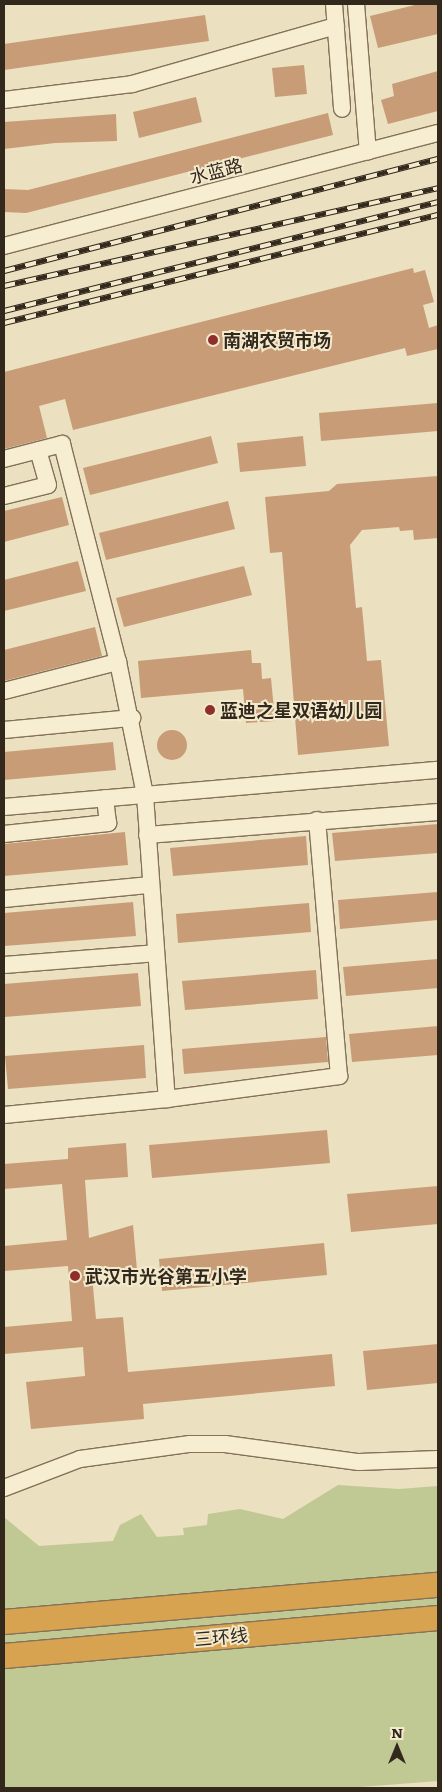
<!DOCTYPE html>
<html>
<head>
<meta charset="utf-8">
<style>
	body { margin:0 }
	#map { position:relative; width:442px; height:1792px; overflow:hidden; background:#ebe0bf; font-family:Literata,"Noto Sans SC",serif }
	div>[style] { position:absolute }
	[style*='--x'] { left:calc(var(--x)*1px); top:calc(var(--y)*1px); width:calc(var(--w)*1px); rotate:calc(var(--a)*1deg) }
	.green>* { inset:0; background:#c0c894 }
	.building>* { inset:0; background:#c89c76 }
	.round { border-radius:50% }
	.roads { filter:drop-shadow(1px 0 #837158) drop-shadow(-1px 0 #837158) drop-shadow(0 1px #837158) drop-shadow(0 -1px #837158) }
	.minor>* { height:16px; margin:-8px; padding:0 8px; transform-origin:8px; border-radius:8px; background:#f7edd1 }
	.highway>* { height:24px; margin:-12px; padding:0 12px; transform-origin:12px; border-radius:12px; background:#d8a351 }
	.rail>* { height:5.5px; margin-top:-2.75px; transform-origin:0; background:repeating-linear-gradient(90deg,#f3eace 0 11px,#33281c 0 22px); box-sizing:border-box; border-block:1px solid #33281c }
	.dots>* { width:14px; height:14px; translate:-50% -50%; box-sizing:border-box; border:2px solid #f3eace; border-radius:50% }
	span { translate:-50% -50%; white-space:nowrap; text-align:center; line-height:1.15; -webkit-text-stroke:4px #f3eace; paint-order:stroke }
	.street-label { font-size:18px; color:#33281c }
	.poi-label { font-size:18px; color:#33281c; font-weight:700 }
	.left { translate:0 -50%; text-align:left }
	.frame { position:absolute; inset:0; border:5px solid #33281c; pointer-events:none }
	.north { position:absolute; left:372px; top:1722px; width:50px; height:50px; -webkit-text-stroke:4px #f3eace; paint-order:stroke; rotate:0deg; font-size:14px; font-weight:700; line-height:20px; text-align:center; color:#33281c }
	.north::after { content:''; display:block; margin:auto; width:18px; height:22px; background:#33281c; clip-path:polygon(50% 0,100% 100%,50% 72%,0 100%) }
</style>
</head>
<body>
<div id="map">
	<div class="green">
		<div style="clip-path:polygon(338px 1485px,399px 1489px,438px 1486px,438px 1781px,348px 1788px,4px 1788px,4px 1517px,39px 1546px,113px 1541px,120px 1525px,141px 1514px,157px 1537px,184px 1535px,183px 1528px,207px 1525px,208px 1514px,240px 1509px,283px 1519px)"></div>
	</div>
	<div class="building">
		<div style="clip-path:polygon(419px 4px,438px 4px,438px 34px,378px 48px,370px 16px)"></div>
		<div style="clip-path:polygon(205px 15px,209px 41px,4px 70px,4px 44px)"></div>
		<div style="clip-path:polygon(304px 65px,307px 94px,275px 97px,272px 68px)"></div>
		<div style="clip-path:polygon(438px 71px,438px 111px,388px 124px,381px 100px,394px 96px,392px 84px)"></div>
		<div style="clip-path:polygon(196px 97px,202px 122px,139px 138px,133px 112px)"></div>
		<div style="clip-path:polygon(328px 113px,333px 135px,26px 213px,4px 212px,4px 189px,28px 190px)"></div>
		<div style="clip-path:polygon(116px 114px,117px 141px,55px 143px,4px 149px,4px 122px)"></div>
		<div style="clip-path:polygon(413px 268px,414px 273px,425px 270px,434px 302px,423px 305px,429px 328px,438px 325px,438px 349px,407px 356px,405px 348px,73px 430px,65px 399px,39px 406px,47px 438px,4px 449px,4px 372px)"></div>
		<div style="clip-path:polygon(438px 403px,438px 431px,321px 441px,319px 413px)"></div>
		<div style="clip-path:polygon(211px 436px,218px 463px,90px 495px,83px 468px)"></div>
		<div style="clip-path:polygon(303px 436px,306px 466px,240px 472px,237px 443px)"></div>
		<div style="clip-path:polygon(438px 476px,438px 538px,414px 540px,413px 530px,400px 531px,399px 527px,362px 530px,350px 545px,356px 608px,362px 607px,367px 661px,381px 660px,389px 746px,298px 755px,282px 552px,270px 553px,265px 497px,329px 491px,337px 484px)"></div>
		<div style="clip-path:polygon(62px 497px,69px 525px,4px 542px,4px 511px)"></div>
		<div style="clip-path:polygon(228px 501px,235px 529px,106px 560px,99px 533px)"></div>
		<div style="clip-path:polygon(78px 561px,86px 591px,4px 611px,4px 580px)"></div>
		<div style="clip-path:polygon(244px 566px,252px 595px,124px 627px,116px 598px)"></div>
		<div style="clip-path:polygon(95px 627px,102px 656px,4px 681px,4px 650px)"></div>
		<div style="clip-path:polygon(251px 650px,252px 663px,261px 663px,262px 679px,271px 678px,275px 721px,246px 723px,243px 689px,141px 698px,138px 661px)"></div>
		<div class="round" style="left:157px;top:730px;width:30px;height:30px"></div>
		<div style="clip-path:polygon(113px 742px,116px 770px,4px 780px,4px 752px)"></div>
		<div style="clip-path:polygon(438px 824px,438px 853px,335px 861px,332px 833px)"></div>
		<div style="clip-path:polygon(125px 832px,128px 865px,4px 876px,4px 844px)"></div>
		<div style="clip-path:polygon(306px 836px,308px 865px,173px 876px,170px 848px)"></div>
		<div style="clip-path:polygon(438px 892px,438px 920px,340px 929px,338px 900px)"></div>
		<div style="clip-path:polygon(133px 902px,136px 936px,4px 946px,4px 913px)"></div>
		<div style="clip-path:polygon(309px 903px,311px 932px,178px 943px,176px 914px)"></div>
		<div style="clip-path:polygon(438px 959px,438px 988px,346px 996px,343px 967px)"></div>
		<div style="clip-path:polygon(316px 970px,318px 999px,185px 1010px,182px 981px)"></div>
		<div style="clip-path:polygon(138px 973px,141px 1006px,4px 1017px,4px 984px)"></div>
		<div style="clip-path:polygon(438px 1026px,438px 1055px,352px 1062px,349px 1034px)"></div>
		<div style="clip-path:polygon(326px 1037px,328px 1062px,184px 1074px,182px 1049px)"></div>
		<div style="clip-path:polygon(144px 1045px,146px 1078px,8px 1089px,5px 1056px)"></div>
		<div style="clip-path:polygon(327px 1130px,330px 1163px,152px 1178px,149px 1145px)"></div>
		<div style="clip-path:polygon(126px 1143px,128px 1177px,85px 1180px,89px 1238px,133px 1225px,137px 1270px,91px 1265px,96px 1319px,123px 1317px,128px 1372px,332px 1354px,335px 1386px,143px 1404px,144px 1419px,31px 1429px,26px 1382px,85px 1376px,83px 1347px,4px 1354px,4px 1327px,72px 1321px,68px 1266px,4px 1271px,4px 1246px,67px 1240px,62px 1184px,4px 1189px,4px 1164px,68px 1159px,68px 1148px)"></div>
		<div style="clip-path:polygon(438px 1186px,438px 1224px,351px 1232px,347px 1194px)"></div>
		<div style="clip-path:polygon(324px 1243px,327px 1275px,162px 1291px,159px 1259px)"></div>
		<div style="clip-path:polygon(438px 1344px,438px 1383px,367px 1390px,363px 1351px)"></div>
	</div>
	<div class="roads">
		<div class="minor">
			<div style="--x:334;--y:4;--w:105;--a:85.6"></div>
			<div style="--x:356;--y:4;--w:148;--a:85.4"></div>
			<div style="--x:4;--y:100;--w:129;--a:-7.1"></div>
			<div style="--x:132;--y:84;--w:212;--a:-15.9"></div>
			<div style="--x:4;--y:246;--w:448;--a:-14.6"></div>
			<div style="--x:4;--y:459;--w:60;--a:-14.5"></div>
			<div style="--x:62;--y:444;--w:225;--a:75.6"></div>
			<div style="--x:118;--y:662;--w:136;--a:78.5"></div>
			<div style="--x:145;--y:795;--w:305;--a:85.9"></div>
			<div style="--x:4;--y:496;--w:45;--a:-14"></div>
			<div style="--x:48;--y:485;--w:36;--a:-106"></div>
			<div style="--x:4;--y:691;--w:118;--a:-14.3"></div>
			<div style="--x:4;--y:730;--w:129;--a:-5.4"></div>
			<div style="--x:4;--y:807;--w:436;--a:-4.9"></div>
			<div style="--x:4;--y:834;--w:105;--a:-6"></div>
			<div style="--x:108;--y:823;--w:25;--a:-97"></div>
			<div style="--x:147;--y:835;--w:292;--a:-4.5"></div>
			<div style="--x:4;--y:899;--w:147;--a:-5.5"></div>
			<div style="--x:4;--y:965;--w:151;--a:-4.5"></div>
			<div style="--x:4;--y:1115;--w:164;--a:-5.6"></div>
			<div style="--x:167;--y:1099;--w:174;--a:-7.6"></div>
			<div style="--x:339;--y:1076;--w:257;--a:-94.9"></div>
			<div style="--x:4;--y:1488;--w:81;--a:-20.9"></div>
			<div style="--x:80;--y:1459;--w:111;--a:-7.8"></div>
			<div style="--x:190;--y:1444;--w:35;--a:0"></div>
			<div style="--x:225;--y:1444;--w:135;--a:7.7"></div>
			<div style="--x:359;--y:1462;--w:79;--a:-2.2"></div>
		</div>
		<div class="highway">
			<div style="--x:4;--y:1622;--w:436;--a:-4.9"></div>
			<div style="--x:4;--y:1656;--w:436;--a:-5"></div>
		</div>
	</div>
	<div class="rail">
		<div style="--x:4;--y:271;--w:448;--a:-14.5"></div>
		<div style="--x:4;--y:286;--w:445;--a:-12.7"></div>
		<div style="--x:4;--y:311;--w:447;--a:-14.1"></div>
		<div style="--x:4;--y:323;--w:447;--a:-14"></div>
	</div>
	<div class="dots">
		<div style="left:213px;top:340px;background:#8f2f2b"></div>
		<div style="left:210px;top:710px;background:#8f2f2b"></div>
		<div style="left:75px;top:1276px;background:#8f2f2b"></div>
	</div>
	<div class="street-label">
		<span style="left:216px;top:171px;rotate:-14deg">水蓝路</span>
		<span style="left:221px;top:1637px;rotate:-5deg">三环线</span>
	</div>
	<div class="poi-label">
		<span class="left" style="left:223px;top:340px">南湖农贸市场</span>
		<span class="left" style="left:220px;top:710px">蓝迪之星双语幼儿园</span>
		<span class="left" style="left:85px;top:1276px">武汉市光谷第五小学</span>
	</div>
	<div class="frame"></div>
	<div class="north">N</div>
</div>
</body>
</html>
